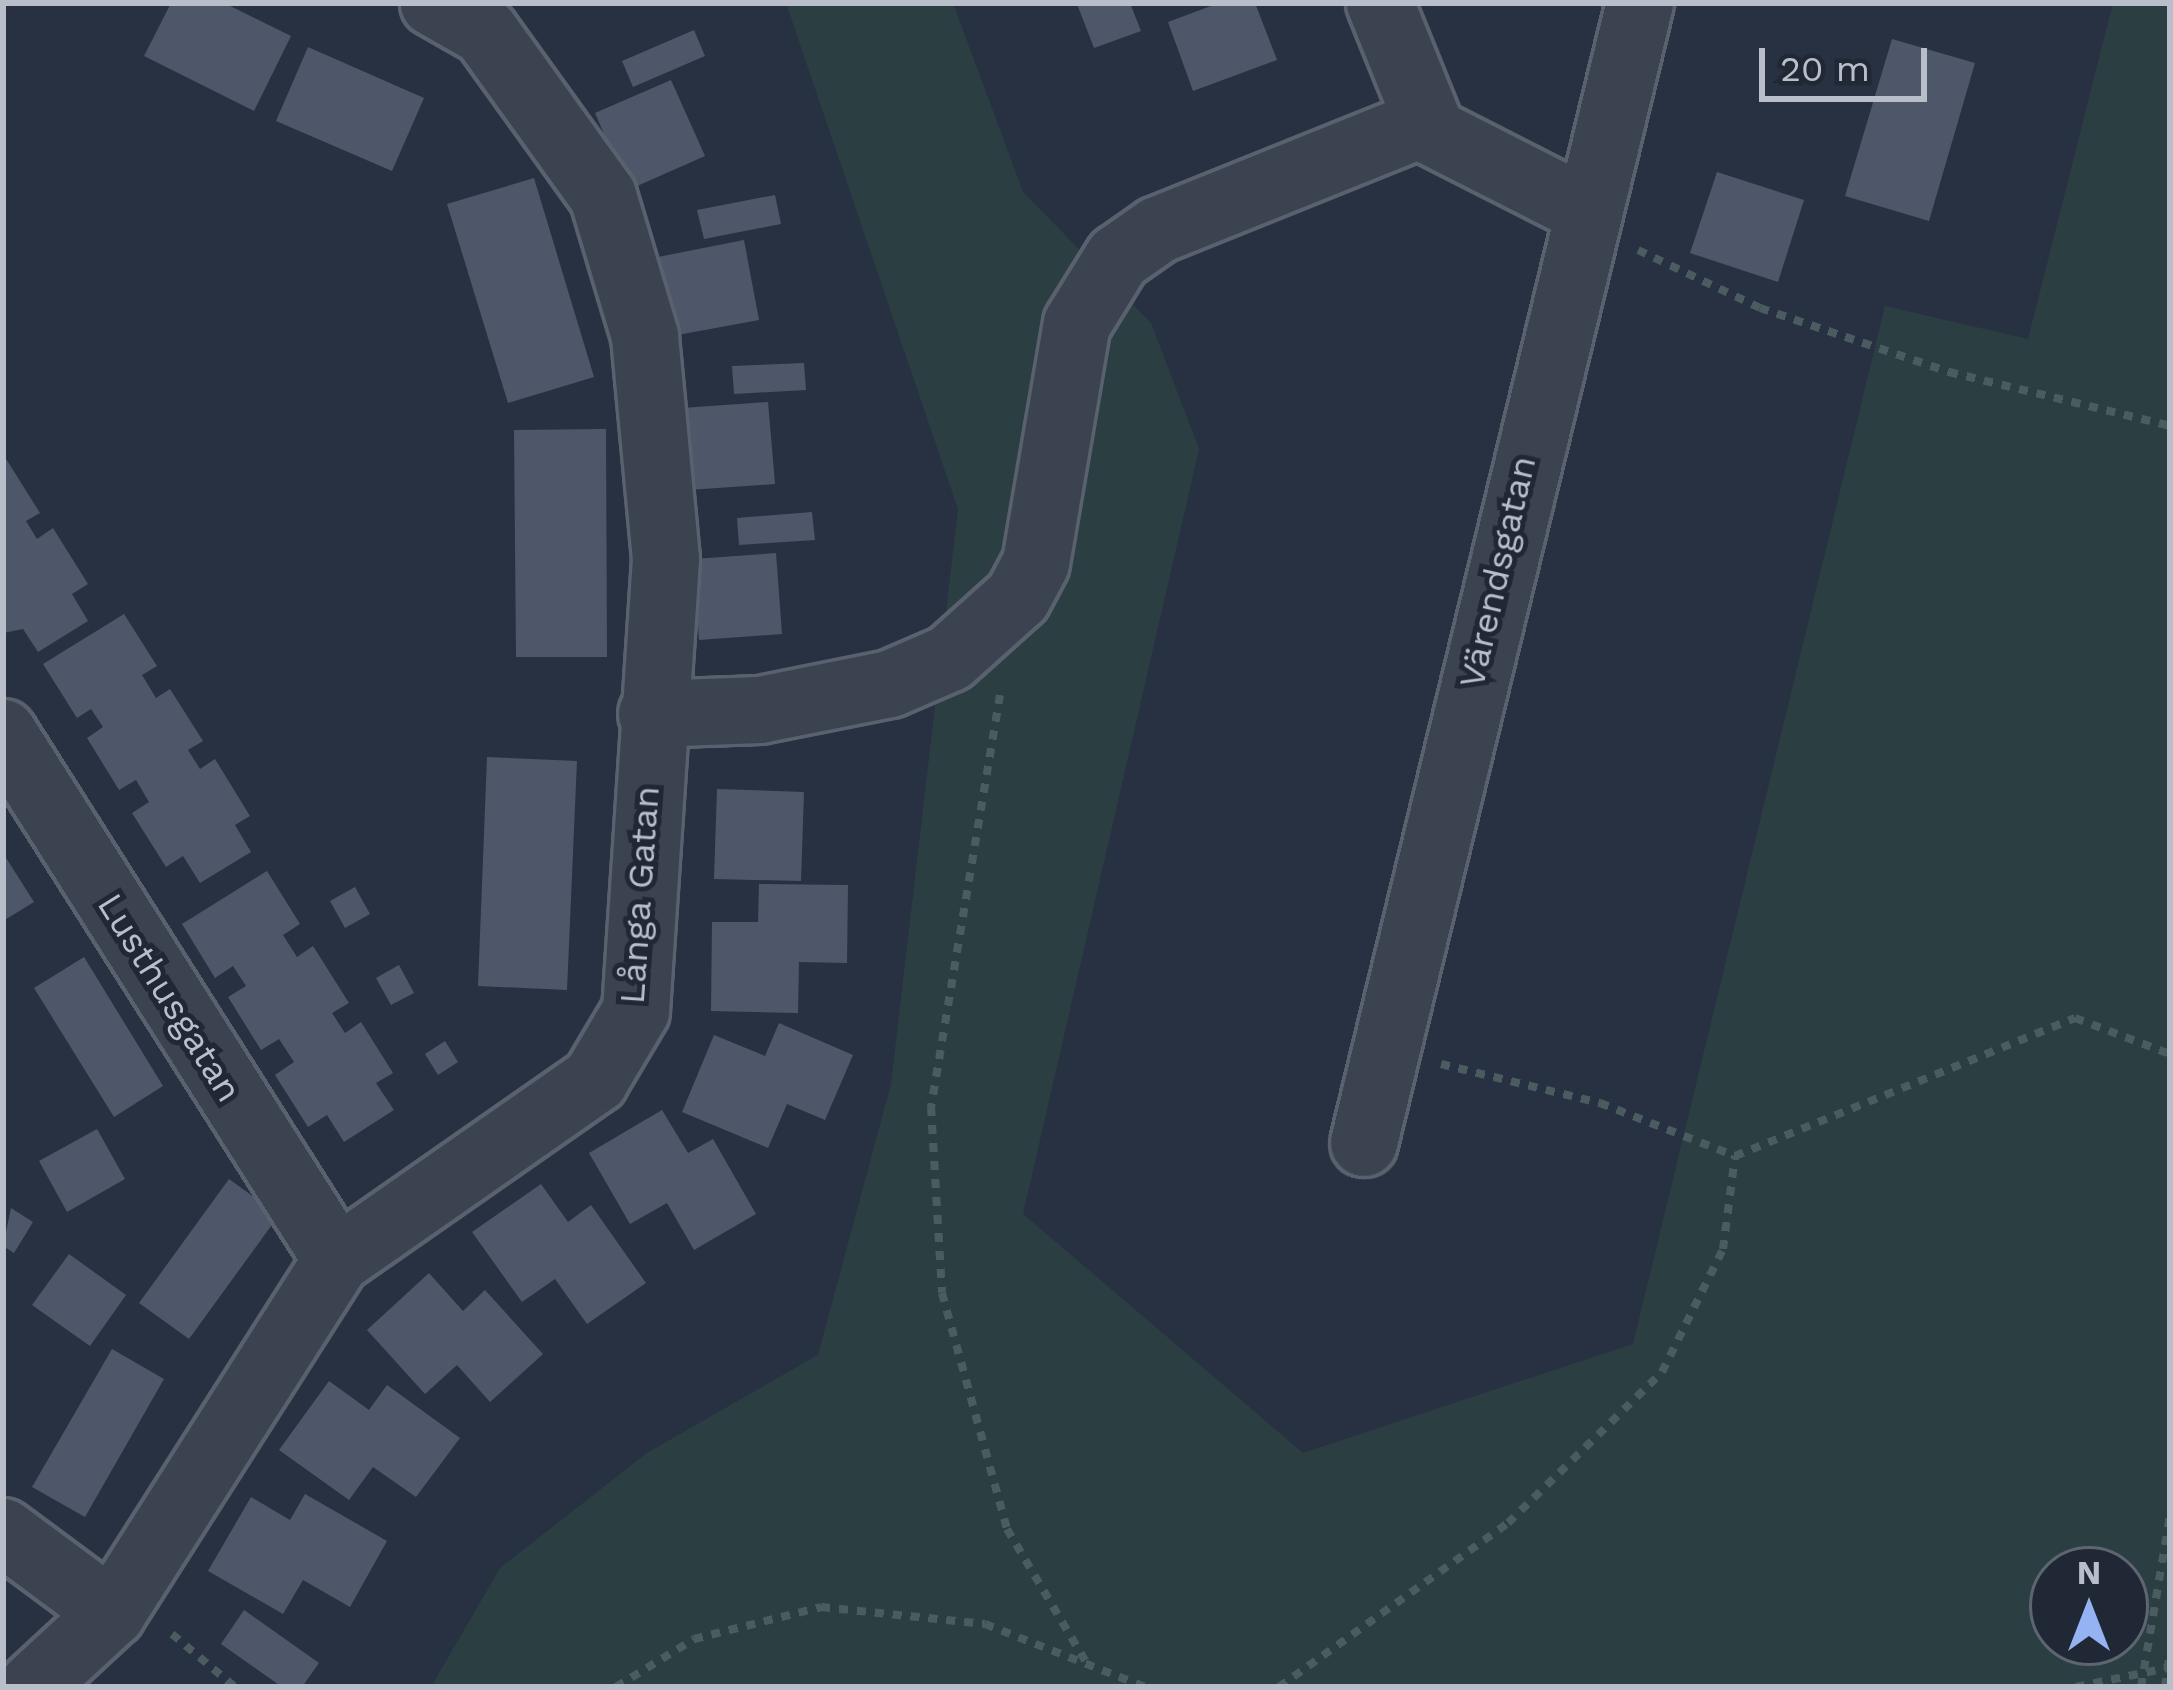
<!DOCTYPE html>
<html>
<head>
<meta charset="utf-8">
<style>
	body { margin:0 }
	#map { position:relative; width:2173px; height:1690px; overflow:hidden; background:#283141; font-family:"Work Sans",sans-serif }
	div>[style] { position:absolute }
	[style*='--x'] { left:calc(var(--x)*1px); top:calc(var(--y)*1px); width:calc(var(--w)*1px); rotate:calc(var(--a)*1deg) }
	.green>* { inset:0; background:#2b3f43 }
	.building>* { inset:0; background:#4e5769 }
	.path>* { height:8px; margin-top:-4px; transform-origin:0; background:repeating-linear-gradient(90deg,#4a5c60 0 9px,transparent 0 18px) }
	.roads { filter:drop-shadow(3px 0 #5a616e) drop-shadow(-3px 0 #5a616e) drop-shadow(0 3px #5a616e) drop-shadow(0 -3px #5a616e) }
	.minor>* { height:66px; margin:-33px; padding:0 33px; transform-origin:33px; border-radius:33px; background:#3c4350 }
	span { translate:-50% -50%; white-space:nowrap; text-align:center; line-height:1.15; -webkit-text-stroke:10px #202836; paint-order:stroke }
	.street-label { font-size:36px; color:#b9becb }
	.frame { position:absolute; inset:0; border:6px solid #b9becb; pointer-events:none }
	.north { position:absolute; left:2029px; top:1546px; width:120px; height:120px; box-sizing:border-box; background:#202836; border:3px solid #5d6472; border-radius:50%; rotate:0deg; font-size:33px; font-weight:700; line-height:48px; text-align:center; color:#b9becb }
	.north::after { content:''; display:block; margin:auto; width:42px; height:54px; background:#95b3f3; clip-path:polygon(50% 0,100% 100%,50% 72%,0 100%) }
	.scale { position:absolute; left:1759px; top:48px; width:168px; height:54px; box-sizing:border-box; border:6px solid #b9becb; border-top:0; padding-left:15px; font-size:36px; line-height:42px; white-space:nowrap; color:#b9becb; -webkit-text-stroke:9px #202836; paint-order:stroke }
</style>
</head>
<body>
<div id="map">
	<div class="green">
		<div style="clip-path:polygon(evenodd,786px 3px,953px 3px,1023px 192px,1151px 323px,1199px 449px,1023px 1214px,1303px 1453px,1633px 1344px,1885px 306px,2028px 339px,2113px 3px,2170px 3px,2170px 1687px,431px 1687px,500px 1568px,647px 1453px,818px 1355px,891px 1084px,958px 509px,786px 3px,2053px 1570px,2125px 1570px,2125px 1642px,2053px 1642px,2053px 1570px)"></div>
	</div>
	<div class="building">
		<div style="clip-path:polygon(171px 3px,224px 3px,291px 36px,254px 111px,144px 56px)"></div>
		<div style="clip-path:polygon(1130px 3px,1141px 31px,1094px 48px,1077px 4px)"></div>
		<div style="clip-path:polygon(1219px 3px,1255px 3px,1277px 60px,1193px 91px,1168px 22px)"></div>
		<div style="clip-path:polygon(694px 30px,705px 56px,633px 87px,622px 61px)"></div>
		<div style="clip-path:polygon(1892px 39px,1975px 63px,1929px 221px,1845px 196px)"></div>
		<div style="clip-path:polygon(308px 47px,424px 98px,392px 171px,276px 121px)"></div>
		<div style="clip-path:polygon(671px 80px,705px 156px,628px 190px,595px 113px)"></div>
		<div style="clip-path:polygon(1717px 172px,1804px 200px,1778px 282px,1690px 253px)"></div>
		<div style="clip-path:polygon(534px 178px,594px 377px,508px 403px,447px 204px)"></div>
		<div style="clip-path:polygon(775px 195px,781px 224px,704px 239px,697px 210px)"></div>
		<div style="clip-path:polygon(744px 240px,759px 320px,672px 336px,658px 257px)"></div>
		<div style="clip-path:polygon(804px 363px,806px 390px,734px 394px,732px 366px)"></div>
		<div style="clip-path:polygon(768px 402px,775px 484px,688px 490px,682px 408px)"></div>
		<div style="clip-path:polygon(606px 429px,607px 657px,516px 657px,514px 430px)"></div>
		<div style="clip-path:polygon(3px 454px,40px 513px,26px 521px,37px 539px,53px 528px,88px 584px,72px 594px,88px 621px,38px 652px,23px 629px,3px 633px)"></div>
		<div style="clip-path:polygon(812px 512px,815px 540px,739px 545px,737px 518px)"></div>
		<div style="clip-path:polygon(776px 553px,782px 634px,699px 640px,694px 559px)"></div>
		<div style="clip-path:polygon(124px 614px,157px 666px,142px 675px,156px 698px,170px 689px,203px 741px,188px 750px,200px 769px,215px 759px,250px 816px,235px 825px,251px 852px,200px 883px,183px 856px,166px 867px,132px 813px,149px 802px,136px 780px,119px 790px,87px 738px,103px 727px,91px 709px,77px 718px,43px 664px)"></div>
		<div style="clip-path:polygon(487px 757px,577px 761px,567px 990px,478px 986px)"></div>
		<div style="clip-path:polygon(717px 789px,804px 792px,801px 881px,714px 879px)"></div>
		<div style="clip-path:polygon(3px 853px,34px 902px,3px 921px)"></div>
		<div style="clip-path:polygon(267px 871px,300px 924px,283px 935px,297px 957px,313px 946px,349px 1003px,332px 1013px,345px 1033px,361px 1022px,393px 1073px,376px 1083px,394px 1110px,344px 1142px,327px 1115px,308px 1127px,275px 1075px,294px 1062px,279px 1039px,261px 1050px,228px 997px,246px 986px,233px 966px,215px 978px,182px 924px)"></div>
		<div style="clip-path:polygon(759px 884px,848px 885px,847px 963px,799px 962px,798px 1013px,711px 1011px,712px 922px,758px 922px)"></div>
		<div style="clip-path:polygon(355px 887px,370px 914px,345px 928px,330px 901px)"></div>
		<div style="clip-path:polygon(84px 957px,163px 1086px,114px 1117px,34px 988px)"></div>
		<div style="clip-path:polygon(399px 965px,414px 993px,391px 1005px,376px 978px)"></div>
		<div style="clip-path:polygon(779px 1023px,853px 1055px,825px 1120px,787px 1104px,768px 1148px,682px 1112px,714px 1035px,765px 1056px)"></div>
		<div style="clip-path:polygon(445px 1041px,458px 1062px,438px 1075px,425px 1054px)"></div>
		<div style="clip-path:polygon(662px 1110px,688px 1153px,713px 1139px,756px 1214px,694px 1250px,667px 1203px,630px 1224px,589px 1153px)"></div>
		<div style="clip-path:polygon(97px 1129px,125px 1179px,67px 1212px,39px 1161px)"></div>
		<div style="clip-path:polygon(229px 1179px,279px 1215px,189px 1339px,139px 1303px)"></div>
		<div style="clip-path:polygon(541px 1184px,568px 1222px,591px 1205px,646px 1283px,587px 1324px,555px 1279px,522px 1302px,472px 1232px)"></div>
		<div style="clip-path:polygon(11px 1208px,33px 1222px,14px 1253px,3px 1246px)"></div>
		<div style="clip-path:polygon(69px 1254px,126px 1295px,90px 1346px,32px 1305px)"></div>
		<div style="clip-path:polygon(429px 1273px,463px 1311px,485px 1290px,543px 1354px,490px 1402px,457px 1365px,425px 1394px,367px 1330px)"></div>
		<div style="clip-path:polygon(112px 1349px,164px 1379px,85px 1517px,32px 1487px)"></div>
		<div style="clip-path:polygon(329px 1381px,369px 1410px,387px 1385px,460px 1438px,416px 1497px,373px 1467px,349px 1500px,279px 1450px)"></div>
		<div style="clip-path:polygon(305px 1494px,387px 1541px,350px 1607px,303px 1580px,283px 1614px,208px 1571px,251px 1497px,290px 1520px)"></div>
		<div style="clip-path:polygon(244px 1610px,319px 1663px,302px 1687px,282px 1687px,221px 1644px)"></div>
	</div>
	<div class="path">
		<div style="--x:1638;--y:250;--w:135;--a:25.4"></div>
		<div style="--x:1760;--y:308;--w:200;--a:18.7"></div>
		<div style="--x:1949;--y:372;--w:228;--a:13.7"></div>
		<div style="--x:1000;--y:695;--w:418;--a:99.5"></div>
		<div style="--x:931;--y:1107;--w:186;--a:86.6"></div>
		<div style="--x:942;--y:1293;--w:245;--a:74.6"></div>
		<div style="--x:1007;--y:1529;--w:157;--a:59.3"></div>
		<div style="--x:1441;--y:1064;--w:164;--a:13.8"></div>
		<div style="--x:1600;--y:1103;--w:145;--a:21.4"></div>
		<div style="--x:1735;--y:1156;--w:367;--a:-22.1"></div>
		<div style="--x:2075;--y:1018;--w:102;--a:20.8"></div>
		<div style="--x:172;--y:1634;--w:82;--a:40.1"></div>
		<div style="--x:616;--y:1687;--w:92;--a:-31.6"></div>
		<div style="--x:694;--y:1639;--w:131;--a:-14.1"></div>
		<div style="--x:821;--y:1607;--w:165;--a:5.9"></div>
		<div style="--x:985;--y:1624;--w:172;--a:21.5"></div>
		<div style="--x:1279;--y:1687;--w:282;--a:-35.6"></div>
		<div style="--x:1508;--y:1523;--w:216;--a:-44.4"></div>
		<div style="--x:1662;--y:1372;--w:137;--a:-63.6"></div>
		<div style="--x:1723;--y:1249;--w:94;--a:-82.6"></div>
		<div style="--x:2076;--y:1687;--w:93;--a:-11.8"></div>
		<div style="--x:2141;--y:1687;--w:174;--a:-80.4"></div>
		<div style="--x:2165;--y:1687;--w:35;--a:-82"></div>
	</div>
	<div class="roads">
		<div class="minor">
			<div style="--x:1380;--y:3;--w:139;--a:68"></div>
			<div style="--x:1432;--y:132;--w:169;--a:27"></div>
			<div style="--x:652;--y:714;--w:108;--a:-2.1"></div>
			<div style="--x:760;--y:710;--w:133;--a:-11.3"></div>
			<div style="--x:890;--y:684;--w:65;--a:-23.4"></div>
			<div style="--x:950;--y:658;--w:91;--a:-41.9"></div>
			<div style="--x:1018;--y:597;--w:38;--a:-62"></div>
			<div style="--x:1036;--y:563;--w:242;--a:-80.3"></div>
			<div style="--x:1077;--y:324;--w:78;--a:-58.2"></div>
			<div style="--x:1118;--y:258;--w:49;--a:-35"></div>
			<div style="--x:1158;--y:230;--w:289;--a:-21.9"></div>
			<div style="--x:3;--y:733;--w:624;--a:57.63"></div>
			<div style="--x:1364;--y:1143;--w:1173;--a:-76.39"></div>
			<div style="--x:3;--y:1532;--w:136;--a:36.6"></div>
			<div style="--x:32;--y:1687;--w:109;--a:-42.8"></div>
			<div style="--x:112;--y:1613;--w:419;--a:-57.5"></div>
			<div style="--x:337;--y:1260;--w:315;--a:-34.9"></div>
			<div style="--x:595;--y:1080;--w:80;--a:-59.3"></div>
			<div style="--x:636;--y:1011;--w:453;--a:-86.2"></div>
			<div style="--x:666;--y:559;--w:224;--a:-95.4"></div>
			<div style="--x:645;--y:336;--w:146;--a:-106.7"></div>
			<div style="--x:603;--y:196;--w:202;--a:-125.7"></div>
			<div style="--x:485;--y:32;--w:59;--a:-150.4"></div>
		</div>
	</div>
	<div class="street-label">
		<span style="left:1498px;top:572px;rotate:-77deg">Värendsgatan</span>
		<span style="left:640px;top:895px;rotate:-86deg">Långa Gatan</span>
		<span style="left:169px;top:998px;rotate:58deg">Lusthusgatan</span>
	</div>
	<div class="frame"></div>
	<div class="north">N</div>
	<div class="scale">20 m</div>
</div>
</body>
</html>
